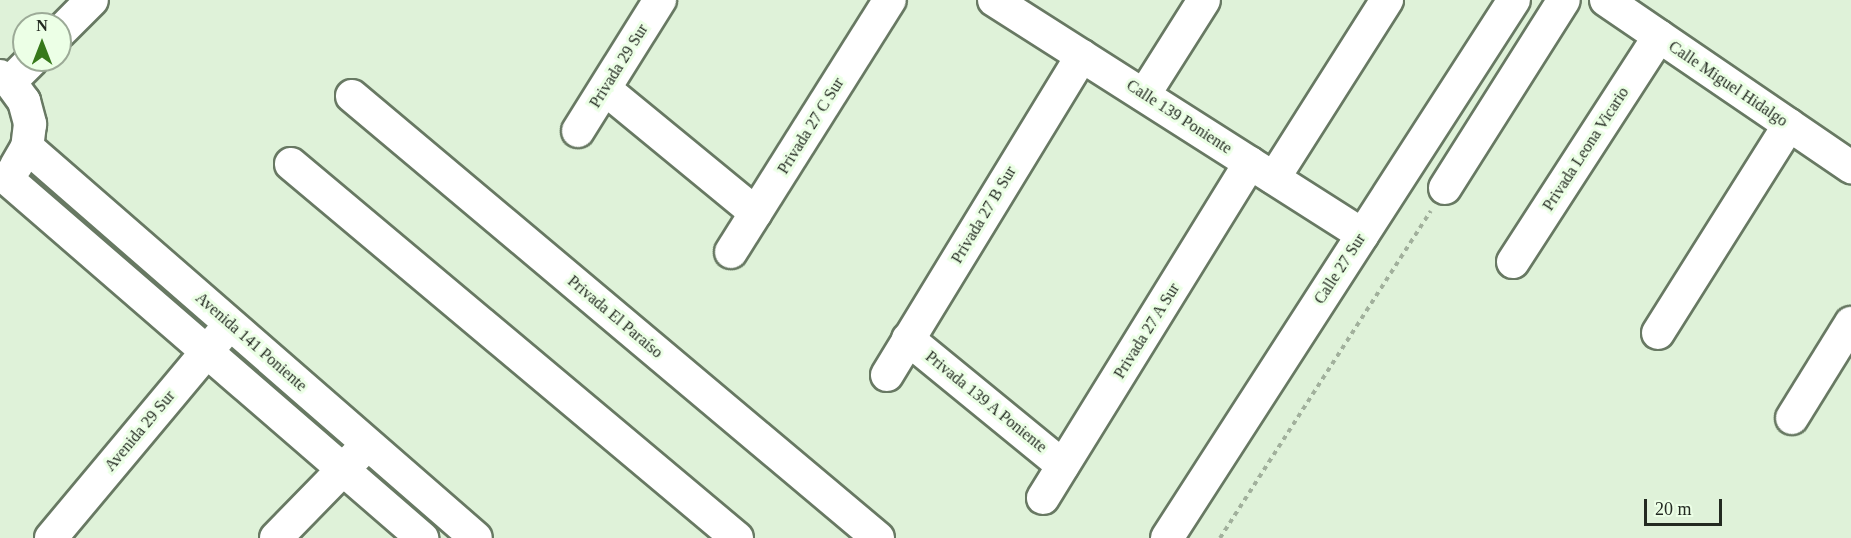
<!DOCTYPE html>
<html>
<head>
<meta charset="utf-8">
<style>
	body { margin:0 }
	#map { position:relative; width:1851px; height:538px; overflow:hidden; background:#dff2d9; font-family:Georgia,serif }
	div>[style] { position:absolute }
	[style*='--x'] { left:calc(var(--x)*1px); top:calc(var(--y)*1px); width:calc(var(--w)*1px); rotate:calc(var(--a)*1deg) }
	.path>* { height:4px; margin-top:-2px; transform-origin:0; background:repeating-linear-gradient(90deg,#a1b09c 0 4.5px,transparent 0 9px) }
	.roads { filter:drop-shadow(2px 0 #687963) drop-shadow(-2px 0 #687963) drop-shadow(0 2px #687963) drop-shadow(0 -2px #687963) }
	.minor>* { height:32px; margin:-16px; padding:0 16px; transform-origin:16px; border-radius:16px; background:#fff }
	span { translate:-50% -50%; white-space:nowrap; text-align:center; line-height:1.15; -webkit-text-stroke:6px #ecffe6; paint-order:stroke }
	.street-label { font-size:16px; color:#232a21 }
	.north { position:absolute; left:12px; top:12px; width:60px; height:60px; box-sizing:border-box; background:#ecffe6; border:2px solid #9caa97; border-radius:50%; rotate:0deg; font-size:16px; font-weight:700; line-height:24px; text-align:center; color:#232a21 }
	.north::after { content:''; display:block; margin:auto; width:21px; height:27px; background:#36791a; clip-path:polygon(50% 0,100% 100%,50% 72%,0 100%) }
	.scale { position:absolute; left:1644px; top:499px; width:78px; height:27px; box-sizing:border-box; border:3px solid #232a21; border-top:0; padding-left:8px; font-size:18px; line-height:21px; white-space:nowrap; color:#232a21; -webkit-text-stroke:4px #ecffe6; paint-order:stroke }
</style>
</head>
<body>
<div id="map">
	<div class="path">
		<div style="--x:1220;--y:538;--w:389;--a:-57.2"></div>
	</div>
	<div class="roads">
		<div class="minor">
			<div style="--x:994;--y:0;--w:437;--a:32.5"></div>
			<div style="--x:1606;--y:0;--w:297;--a:34.3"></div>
			<div style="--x:60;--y:32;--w:45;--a:-45"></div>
			<div style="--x:0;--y:76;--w:12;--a:31"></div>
			<div style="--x:10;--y:82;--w:24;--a:54"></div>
			<div style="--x:24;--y:101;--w:24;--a:75"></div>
			<div style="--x:30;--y:124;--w:23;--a:97"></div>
			<div style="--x:27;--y:147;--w:22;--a:120"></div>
			<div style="--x:10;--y:82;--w:31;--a:-45"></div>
			<div style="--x:605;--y:89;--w:195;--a:39.4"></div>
			<div style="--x:1144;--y:95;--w:112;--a:-57.7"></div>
			<div style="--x:352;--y:96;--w:687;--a:40.04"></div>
			<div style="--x:578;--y:131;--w:155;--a:-58"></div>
			<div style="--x:27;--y:147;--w:595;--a:41.05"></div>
			<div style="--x:291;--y:164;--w:582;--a:39.98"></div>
			<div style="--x:5;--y:177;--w:552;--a:40.88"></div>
			<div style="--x:1274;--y:178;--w:211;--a:-57.6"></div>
			<div style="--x:1445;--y:188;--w:222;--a:-57.7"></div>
			<div style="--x:731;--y:252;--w:298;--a:-57.8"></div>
			<div style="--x:1513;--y:262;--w:269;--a:-57.1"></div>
			<div style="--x:1658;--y:333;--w:246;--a:-57.8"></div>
			<div style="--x:908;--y:339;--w:200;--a:39.3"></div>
			<div style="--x:887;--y:375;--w:374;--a:-58.6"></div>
			<div style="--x:1792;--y:418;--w:112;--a:-58.2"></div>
			<div style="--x:1043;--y:498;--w:394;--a:-58.3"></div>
			<div style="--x:51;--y:538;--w:263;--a:-50.1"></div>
			<div style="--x:276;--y:538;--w:116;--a:-45.7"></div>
			<div style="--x:1167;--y:538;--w:640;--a:-57.18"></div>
		</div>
	</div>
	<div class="street-label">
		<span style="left:619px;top:66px;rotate:-58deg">Privada 29 Sur</span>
		<span style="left:1728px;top:84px;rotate:34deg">Calle Miguel Hidalgo</span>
		<span style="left:1179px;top:117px;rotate:33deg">Calle 139 Poniente</span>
		<span style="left:811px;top:126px;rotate:-58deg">Privada 27 C Sur</span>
		<span style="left:1586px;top:149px;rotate:-57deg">Privada Leona Vicario</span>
		<span style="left:984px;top:215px;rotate:-59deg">Privada 27 B Sur</span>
		<span style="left:1340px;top:269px;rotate:-57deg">Calle 27 Sur</span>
		<span style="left:615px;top:317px;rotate:40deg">Privada El Paraíso</span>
		<span style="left:1147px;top:331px;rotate:-58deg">Privada 27 A Sur</span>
		<span style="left:251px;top:342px;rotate:41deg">Avenida 141 Poniente</span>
		<span style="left:986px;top:402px;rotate:39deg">Privada 139 A Poniente</span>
		<span style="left:140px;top:431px;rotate:-50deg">Avenida 29 Sur</span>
	</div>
	<div class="north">N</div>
	<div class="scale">20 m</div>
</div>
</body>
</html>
